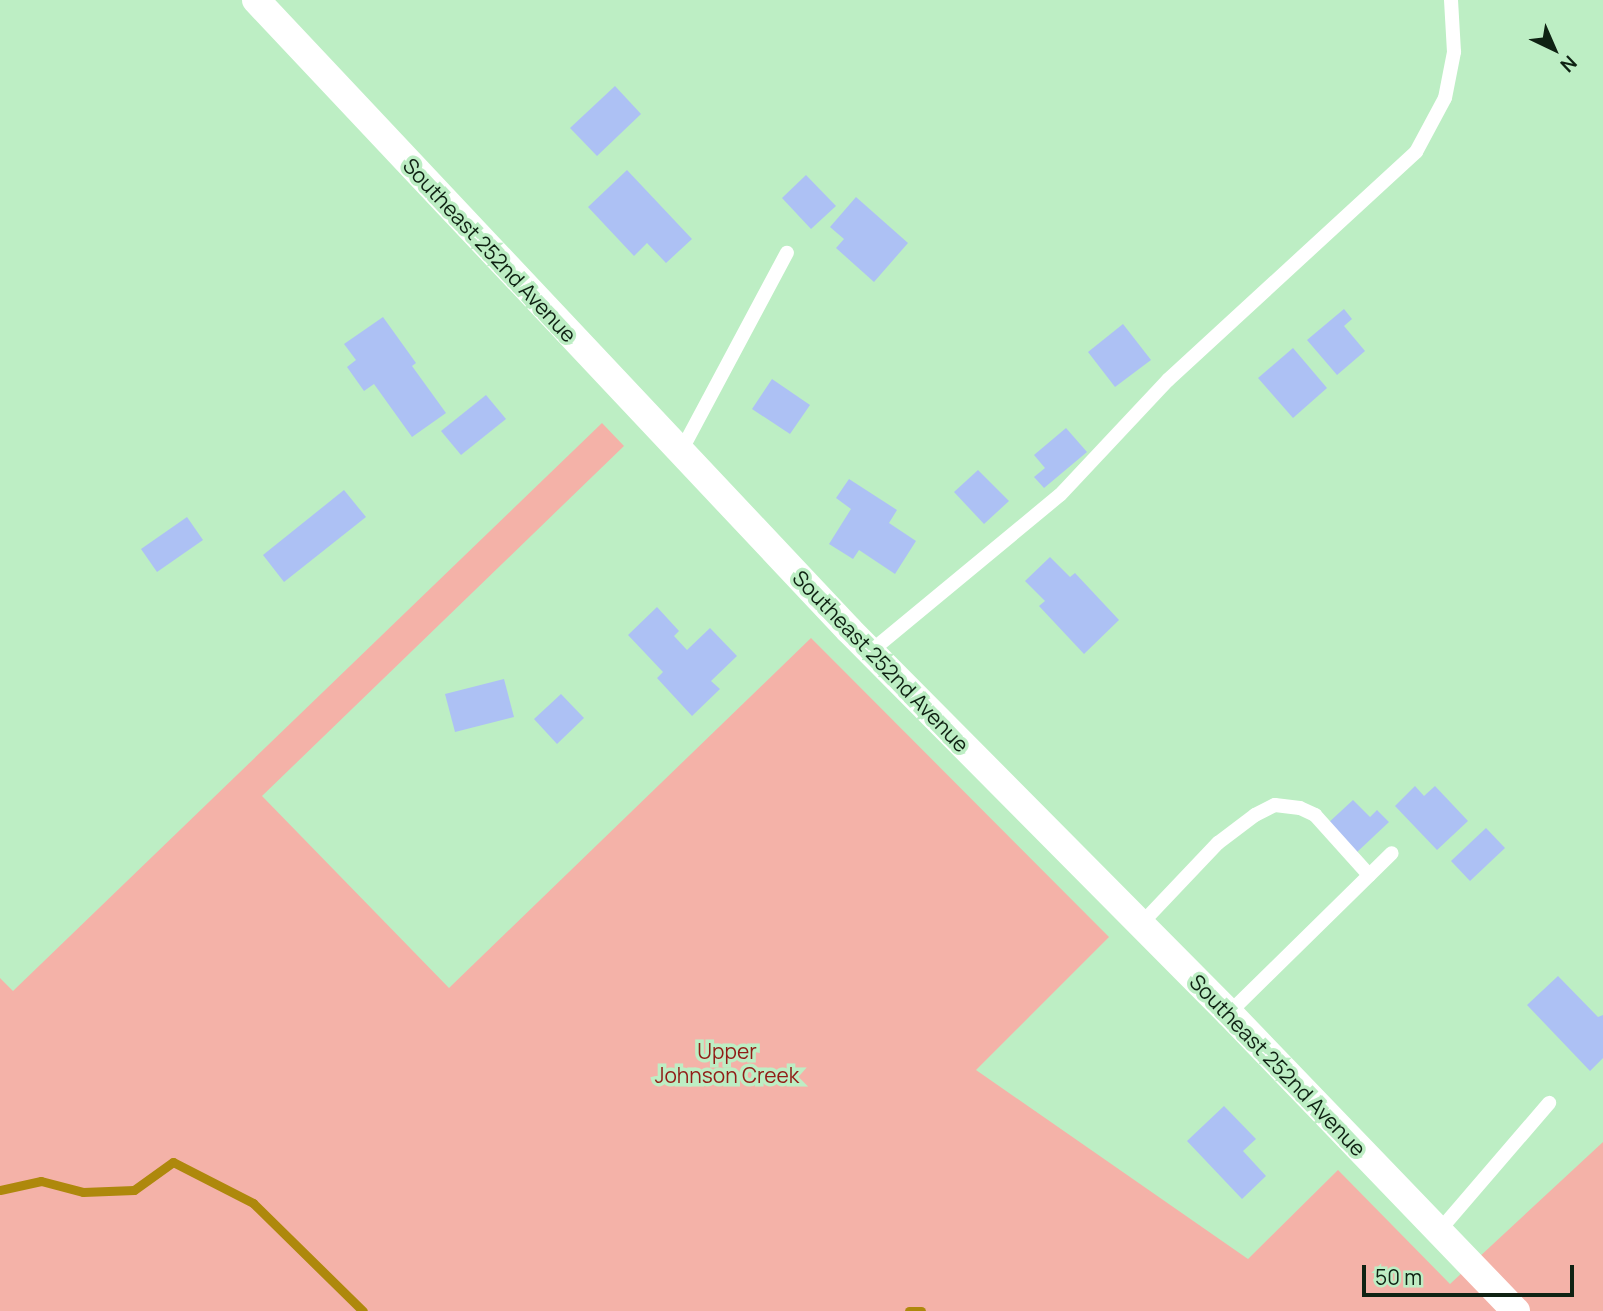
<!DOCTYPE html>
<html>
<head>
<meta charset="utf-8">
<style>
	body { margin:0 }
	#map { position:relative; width:1603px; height:1311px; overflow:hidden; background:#bdeec4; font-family:Manrope,sans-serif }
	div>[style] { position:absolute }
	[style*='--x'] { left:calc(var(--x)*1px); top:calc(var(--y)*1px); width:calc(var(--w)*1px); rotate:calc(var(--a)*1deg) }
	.green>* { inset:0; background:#f4b2a8 }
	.stream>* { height:9px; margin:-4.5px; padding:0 4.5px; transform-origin:4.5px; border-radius:4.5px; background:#ae880c }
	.building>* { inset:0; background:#adc1f4 }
	.service>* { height:14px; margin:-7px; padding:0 7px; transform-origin:7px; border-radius:7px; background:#fff }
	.minor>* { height:28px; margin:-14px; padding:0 14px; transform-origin:14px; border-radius:14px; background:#fff }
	span { translate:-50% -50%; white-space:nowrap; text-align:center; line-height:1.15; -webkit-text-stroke:7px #bdeec4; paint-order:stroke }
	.street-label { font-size:21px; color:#0f2213 }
	.park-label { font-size:21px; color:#911c16 }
	.north { position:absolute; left:1519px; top:14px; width:70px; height:70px; -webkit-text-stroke:5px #bdeec4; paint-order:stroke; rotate:136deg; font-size:19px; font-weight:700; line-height:28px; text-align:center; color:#0f2213 }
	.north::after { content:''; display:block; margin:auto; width:24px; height:32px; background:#0f2213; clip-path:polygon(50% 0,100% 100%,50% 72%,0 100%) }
	.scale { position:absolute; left:1362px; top:1265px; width:212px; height:32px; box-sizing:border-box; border:4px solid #0f2213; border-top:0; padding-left:9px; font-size:21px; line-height:24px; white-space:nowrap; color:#0f2213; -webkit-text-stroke:5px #bdeec4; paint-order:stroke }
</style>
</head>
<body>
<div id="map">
	<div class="green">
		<div style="clip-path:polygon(602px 423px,624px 446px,262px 796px,449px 988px,811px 638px,1109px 937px,976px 1070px,1248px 1259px,1338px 1170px,1450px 1284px,1603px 1142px,1603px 1311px,0 1311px,0 978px,13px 991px)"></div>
	</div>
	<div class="stream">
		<div style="--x:0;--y:1190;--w:42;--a:-12.4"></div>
		<div style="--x:41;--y:1181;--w:43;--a:14.7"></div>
		<div style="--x:83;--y:1192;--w:51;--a:-2.2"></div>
		<div style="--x:134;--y:1190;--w:48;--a:-35.7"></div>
		<div style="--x:173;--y:1162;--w:90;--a:27.1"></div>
		<div style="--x:253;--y:1203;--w:154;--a:44.5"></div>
		<div style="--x:909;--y:1311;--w:12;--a:0"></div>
	</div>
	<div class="building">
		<div style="clip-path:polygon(615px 86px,641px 114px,597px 156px,570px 128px)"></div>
		<div style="clip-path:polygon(627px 170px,692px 239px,666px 263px,647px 243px,634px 256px,588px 207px)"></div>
		<div style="clip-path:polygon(806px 175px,836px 206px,811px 229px,782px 198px)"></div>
		<div style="clip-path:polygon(856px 197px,908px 243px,874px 282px,836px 248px,844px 239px,830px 227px)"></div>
		<div style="clip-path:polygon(1344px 309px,1352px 319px,1344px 326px,1365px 351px,1337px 375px,1307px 340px)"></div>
		<div style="clip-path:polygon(383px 317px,416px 363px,412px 366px,446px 413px,412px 437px,374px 384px,364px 391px,347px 367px,356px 360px,344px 344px)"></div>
		<div style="clip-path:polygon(1123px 324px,1151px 360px,1115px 387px,1088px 352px)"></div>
		<div style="clip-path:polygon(1293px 348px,1327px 388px,1293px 418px,1258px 378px)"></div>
		<div style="clip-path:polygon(772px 379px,810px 405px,790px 434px,752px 409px)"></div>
		<div style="clip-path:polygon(486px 395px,506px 419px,461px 455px,441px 431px)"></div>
		<div style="clip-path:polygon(1066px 428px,1087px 452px,1044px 488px,1034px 477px,1045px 468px,1034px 455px)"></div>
		<div style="clip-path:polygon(978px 470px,1009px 501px,984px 524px,954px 492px)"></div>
		<div style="clip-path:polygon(849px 479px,897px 510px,889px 523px,916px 541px,895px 574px,859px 550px,853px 559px,829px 544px,851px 509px,836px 498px)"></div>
		<div style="clip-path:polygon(344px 490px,366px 517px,284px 582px,263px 555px)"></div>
		<div style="clip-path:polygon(187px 517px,203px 540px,157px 572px,141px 549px)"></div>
		<div style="clip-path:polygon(1050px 557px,1070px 577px,1075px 573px,1119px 620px,1084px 654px,1039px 606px,1045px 601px,1025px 581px)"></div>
		<div style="clip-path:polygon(657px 607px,679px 631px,674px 636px,687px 650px,710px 628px,737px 656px,711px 681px,720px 689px,692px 716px,657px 678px,663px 672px,628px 635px)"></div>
		<div style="clip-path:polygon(504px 679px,514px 717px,455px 732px,445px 694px)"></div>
		<div style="clip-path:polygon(561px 694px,584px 718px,557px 744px,534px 719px)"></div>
		<div style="clip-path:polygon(1415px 786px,1424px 796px,1435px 786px,1468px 821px,1437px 850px,1395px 806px)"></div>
		<div style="clip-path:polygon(1353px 800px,1370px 817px,1377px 810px,1389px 822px,1355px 854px,1327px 824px)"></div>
		<div style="clip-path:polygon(1486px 828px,1505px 848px,1470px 881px,1451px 861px)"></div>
		<div style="clip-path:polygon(1558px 976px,1598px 1017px,1603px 1015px,1603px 1058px,1590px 1071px,1527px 1005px)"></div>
		<div style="clip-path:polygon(1224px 1106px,1256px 1139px,1243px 1151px,1266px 1176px,1242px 1199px,1187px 1141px)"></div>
	</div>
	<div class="service">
		<div style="--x:680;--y:453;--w:227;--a:-61.9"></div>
		<div style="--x:870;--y:652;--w:246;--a:-39.6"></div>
		<div style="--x:1060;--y:495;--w:158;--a:-46.8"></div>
		<div style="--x:1168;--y:380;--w:337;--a:-42.6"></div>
		<div style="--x:1416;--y:152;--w:61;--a:-61.8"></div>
		<div style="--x:1445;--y:98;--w:47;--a:-78.9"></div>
		<div style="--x:1454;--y:52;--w:52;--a:-93.3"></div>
		<div style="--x:1141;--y:924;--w:112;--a:-46.5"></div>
		<div style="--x:1218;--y:843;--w:46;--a:-37.1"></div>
		<div style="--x:1255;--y:815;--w:22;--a:-27"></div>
		<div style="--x:1275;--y:805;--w:25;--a:7"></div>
		<div style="--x:1300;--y:808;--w:17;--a:25"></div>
		<div style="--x:1315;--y:815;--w:81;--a:48"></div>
		<div style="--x:1229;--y:1013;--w:228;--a:-44.5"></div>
		<div style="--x:1439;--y:1231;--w:169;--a:-49.3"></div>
	</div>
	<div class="minor">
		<div style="--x:256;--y:0;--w:865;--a:46.73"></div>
		<div style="--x:849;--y:630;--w:540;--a:45.23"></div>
		<div style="--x:1229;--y:1013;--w:414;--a:46.1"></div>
	</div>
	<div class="street-label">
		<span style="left:490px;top:250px;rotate:47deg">Southeast 252nd Avenue</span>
		<span style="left:881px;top:661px;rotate:46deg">Southeast 252nd Avenue</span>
		<span style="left:1278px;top:1065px;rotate:46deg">Southeast 252nd Avenue</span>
	</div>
	<div class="park-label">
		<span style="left:727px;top:1063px">Upper<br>Johnson Creek</span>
	</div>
	<div class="north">N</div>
	<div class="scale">50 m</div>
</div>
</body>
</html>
